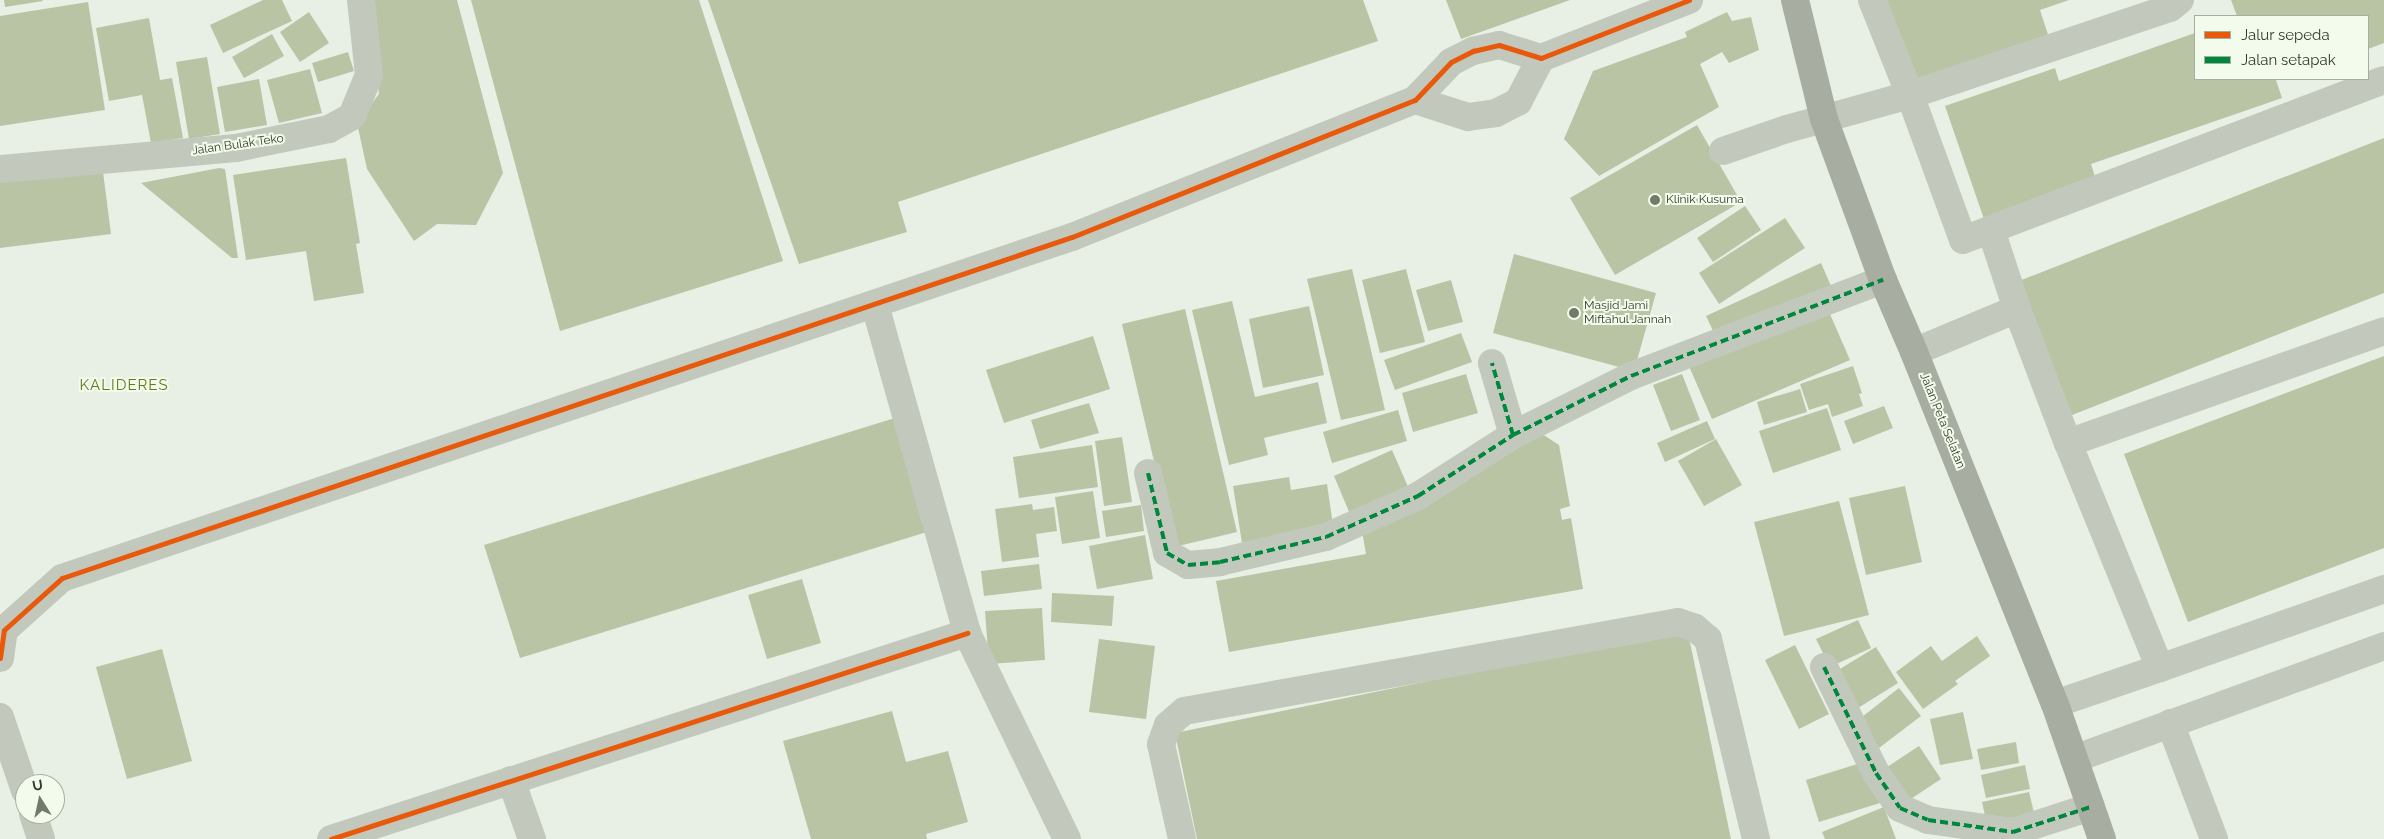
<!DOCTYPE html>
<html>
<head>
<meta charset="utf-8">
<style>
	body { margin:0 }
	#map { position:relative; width:2384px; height:839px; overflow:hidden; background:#e8efe4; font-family:Raleway,sans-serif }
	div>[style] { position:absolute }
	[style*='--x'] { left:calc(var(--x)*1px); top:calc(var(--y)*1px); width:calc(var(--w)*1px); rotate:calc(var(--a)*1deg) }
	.building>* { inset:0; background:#b8c4a4 }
	.minor>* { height:28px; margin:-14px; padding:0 14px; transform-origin:14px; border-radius:14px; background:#c2c9bc }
	.major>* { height:28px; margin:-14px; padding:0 14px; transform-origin:14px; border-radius:14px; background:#a7aea1 }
	.quiet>* { height:4px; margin-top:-2px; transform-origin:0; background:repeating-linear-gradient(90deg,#00873e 0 8px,transparent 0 12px) }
	.cycleway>* { height:5px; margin:-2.5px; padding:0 2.5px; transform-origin:2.5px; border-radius:2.5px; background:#e8590c }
	.dots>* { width:14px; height:14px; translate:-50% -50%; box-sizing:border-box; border:2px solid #f2fbec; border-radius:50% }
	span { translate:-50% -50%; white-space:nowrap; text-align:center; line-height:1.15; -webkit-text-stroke:4px #f2fbec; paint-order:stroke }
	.street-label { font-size:12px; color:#343b29 }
	.poi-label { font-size:12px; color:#343b29 }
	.left { translate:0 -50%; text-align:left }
	.quarter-label { font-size:15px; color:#5e7c1b; letter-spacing:1px }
	.legend { position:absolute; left:2194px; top:15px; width:175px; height:65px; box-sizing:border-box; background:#f2fbec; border:1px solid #a6ae9e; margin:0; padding:6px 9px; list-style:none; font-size:15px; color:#343b29 }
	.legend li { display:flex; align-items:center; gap:10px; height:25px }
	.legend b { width:25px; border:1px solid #a6ae9e }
	.north { position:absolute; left:15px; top:774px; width:50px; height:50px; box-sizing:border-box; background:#f2fbec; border:1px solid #a6ae9e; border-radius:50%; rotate:350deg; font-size:14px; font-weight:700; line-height:20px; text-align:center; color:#343b29 }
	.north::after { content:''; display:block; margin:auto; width:18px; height:22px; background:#737a6a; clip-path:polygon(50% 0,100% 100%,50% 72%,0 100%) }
</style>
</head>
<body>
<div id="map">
	<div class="building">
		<div style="clip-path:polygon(4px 0,42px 0,43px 1px,5px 7px)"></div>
		<div style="clip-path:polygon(263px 0,282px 0,292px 21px,223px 53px,210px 25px)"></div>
		<div style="clip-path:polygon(370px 0,457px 0,503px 173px,476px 225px,437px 224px,414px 241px,367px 169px,357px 123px,379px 94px)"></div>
		<div style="clip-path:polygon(471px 0,699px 0,783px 261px,560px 331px)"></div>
		<div style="clip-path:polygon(708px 0,1363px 0,1378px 41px,898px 202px,907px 232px,799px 264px)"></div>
		<div style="clip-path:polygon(1446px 0,1570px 0,1461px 39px)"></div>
		<div style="clip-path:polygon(1885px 0,2069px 0,2040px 10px,2051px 44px,1914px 88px)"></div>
		<div style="clip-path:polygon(2231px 0,2384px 0,2384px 43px,2368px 49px,2368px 16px,2237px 16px)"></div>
		<div style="clip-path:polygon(88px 2px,105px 110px,0 126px,0 16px)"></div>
		<div style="clip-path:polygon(309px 12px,329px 43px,300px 62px,280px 32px)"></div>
		<div style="clip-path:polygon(1727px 12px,1732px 21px,1751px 17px,1759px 50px,1729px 63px,1722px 52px,1700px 64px,1719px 107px,1599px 176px,1564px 139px,1593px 71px,1687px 37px,1685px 32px)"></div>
		<div style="clip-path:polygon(149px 18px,160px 80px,172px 78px,183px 138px,151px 143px,142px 95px,109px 101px,96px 28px)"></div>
		<div style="clip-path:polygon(2195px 33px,2195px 79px,2280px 79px,2276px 80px,2282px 98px,2091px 164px,2097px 183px,1985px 222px,1945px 106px,2055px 68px,2059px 81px)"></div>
		<div style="clip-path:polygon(272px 34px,284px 56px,244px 78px,232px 57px)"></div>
		<div style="clip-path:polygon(348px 52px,354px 71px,318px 82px,312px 63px)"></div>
		<div style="clip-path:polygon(207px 57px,220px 134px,189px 139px,176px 62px)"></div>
		<div style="clip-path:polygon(310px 69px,322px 113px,279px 123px,267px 80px)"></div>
		<div style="clip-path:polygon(259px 79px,267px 125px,225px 132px,217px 87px)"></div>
		<div style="clip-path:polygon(1697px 125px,1741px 202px,1615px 275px,1570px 198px)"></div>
		<div style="clip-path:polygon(2384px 138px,2384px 293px,2072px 415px,2019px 281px)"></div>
		<div style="clip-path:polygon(346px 158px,360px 243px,356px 244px,364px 293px,314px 301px,306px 251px,246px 260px,233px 175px)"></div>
		<div style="clip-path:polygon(102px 164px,111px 234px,0 248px,0 177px)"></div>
		<div style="clip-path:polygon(219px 168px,225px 169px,238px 258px,232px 258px,141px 183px)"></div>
		<div style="clip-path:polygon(1745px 206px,1761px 230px,1713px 262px,1697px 238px)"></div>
		<div style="clip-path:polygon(1785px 218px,1805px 248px,1719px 304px,1699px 273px)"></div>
		<div style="clip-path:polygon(1514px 254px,1656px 293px,1634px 371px,1493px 333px)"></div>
		<div style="clip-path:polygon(1821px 263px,1831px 286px,1717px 339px,1706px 316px)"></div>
		<div style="clip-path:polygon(1352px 269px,1385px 410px,1341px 420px,1307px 279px)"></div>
		<div style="clip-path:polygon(1406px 269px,1425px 342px,1380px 353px,1362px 280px)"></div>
		<div style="clip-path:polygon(1451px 280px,1463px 322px,1428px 331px,1416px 290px)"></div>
		<div style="clip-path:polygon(1232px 301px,1255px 397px,1318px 382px,1327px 423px,1264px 438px,1268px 455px,1229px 465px,1192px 310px)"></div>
		<div style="clip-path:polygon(1826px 305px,1850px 360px,1712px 419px,1688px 364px)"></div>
		<div style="clip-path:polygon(1309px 306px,1324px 375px,1263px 388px,1249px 319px)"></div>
		<div style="clip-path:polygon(1185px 309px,1237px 532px,1174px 547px,1122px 324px)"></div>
		<div style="clip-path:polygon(1461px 333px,1472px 362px,1395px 390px,1384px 360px)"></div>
		<div style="clip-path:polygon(1093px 336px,1110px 389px,1004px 423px,986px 370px)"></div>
		<div style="clip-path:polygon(2384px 356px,2384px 548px,2188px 622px,2124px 454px)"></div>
		<div style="clip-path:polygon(1853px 366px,1862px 393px,1859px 394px,1863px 406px,1832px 417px,1828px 404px,1809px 410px,1800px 384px)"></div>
		<div style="clip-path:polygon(1466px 374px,1478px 413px,1413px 432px,1402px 393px)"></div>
		<div style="clip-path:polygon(1682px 374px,1700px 420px,1671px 431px,1653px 385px)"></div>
		<div style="clip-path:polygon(1800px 389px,1807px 412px,1764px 425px,1757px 402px)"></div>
		<div style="clip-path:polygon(1089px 403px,1099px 433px,1040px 449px,1031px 420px)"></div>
		<div style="clip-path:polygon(1884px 406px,1893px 428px,1853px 444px,1844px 421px)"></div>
		<div style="clip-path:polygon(1827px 408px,1841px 450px,1773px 473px,1759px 431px)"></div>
		<div style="clip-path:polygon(1398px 410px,1407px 441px,1332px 463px,1323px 432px)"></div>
		<div style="clip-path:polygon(895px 418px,930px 531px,520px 658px,484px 545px)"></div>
		<div style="clip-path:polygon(1707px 421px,1715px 439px,1665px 462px,1657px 443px)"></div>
		<div style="clip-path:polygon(1533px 428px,1559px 445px,1570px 506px,1560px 509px,1562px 520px,1571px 518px,1583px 589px,1229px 652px,1216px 581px,1366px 554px,1362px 531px)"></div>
		<div style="clip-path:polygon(1122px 437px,1132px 502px,1104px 506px,1095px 441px)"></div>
		<div style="clip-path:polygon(1716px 439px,1742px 485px,1704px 506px,1678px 461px)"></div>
		<div style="clip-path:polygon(1092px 445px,1098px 487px,1019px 498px,1013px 457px)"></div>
		<div style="clip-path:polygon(1392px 450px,1409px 489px,1350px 514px,1334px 476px)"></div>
		<div style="clip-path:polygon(1289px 477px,1291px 490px,1327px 484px,1333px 525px,1242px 543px,1233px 486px)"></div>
		<div style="clip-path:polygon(1905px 486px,1922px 562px,1866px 575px,1849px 498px)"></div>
		<div style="clip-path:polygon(1093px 491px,1100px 538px,1062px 544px,1055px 497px)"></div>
		<div style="clip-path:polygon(1839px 501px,1869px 615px,1784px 636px,1754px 522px)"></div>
		<div style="clip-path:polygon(1032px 504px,1033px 510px,1054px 507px,1057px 531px,1036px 534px,1039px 557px,1002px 562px,995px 509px)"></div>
		<div style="clip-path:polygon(1141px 505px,1144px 531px,1106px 537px,1102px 511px)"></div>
		<div style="clip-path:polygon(1145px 535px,1153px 579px,1097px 589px,1089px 546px)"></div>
		<div style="clip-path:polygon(1039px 564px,1042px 589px,984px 596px,981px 571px)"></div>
		<div style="clip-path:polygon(802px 579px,821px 643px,767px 659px,748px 595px)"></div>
		<div style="clip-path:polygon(1052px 593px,1114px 596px,1112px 626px,1051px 622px)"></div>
		<div style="clip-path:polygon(1042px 608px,1045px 660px,989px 664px,985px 611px)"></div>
		<div style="clip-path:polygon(1858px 620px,1871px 648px,1830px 667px,1816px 639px)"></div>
		<div style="clip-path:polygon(1687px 628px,1731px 839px,1197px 839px,1175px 733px)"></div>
		<div style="clip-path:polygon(1977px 636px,1990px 656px,1955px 681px,1958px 684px,1923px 709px,1896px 672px,1931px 646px,1942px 661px)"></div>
		<div style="clip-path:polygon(1099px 639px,1155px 646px,1146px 719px,1089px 712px)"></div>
		<div style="clip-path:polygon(1795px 645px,1829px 714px,1799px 729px,1765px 660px)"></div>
		<div style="clip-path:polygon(1876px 647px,1898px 683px,1858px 708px,1835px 672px)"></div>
		<div style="clip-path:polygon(162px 649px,192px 761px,127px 779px,96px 667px)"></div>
		<div style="clip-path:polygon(1899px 688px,1921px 716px,1879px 748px,1858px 720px)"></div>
		<div style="clip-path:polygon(892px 711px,906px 762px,948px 751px,968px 822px,926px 834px,927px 839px,811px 839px,783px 741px)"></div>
		<div style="clip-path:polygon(1963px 712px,1973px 759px,1940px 765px,1930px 719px)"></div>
		<div style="clip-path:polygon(2016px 742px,2019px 763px,1981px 770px,1977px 749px)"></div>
		<div style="clip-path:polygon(1919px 746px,1941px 779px,1900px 806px,1878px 773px)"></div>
		<div style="clip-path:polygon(1867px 761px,1880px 803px,1819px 822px,1806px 780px)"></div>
		<div style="clip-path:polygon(2025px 765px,2030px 789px,1986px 798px,1981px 775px)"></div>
		<div style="clip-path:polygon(2029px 792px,2035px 817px,1988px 829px,1982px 802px)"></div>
		<div style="clip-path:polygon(1884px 807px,1896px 839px,1825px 839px,1822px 832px)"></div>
	</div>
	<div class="minor">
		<div style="--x:1872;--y:0;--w:102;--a:68.2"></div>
		<div style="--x:1910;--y:95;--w:154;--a:69.9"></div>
		<div style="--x:1963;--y:240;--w:450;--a:-20.8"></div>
		<div style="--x:1415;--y:100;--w:56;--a:17.8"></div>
		<div style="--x:1468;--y:117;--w:28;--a:-8"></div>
		<div style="--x:1496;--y:113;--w:25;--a:-27"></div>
		<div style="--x:1518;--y:102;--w:50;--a:-62.4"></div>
		<div style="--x:1723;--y:151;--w:68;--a:-19"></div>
		<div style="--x:1787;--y:129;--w:128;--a:-15.5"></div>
		<div style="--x:1910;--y:95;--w:274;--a:-18.5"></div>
		<div style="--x:2170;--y:8;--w:13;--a:-39"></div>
		<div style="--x:0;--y:169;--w:237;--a:-5.1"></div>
		<div style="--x:236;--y:148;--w:95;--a:-11.5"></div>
		<div style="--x:329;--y:129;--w:26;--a:-29"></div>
		<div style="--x:352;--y:116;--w:44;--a:-67.5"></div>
		<div style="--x:369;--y:75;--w:75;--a:-96.1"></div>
		<div style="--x:1991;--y:230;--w:83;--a:71.8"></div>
		<div style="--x:2017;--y:309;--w:143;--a:69.2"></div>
		<div style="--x:2068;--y:443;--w:243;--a:67.8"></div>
		<div style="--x:2160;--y:668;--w:238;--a:-19.4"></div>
		<div style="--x:875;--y:305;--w:341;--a:74.3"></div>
		<div style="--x:967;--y:633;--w:229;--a:64.1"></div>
		<div style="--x:1914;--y:352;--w:112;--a:-22.7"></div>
		<div style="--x:1513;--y:435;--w:132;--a:-26.6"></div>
		<div style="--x:1631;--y:376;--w:270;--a:-20.9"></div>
		<div style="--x:2068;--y:443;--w:335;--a:-19.5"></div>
		<div style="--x:1148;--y:473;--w:82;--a:76.6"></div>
		<div style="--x:1167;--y:553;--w:24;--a:30"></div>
		<div style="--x:1188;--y:565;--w:32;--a:-5"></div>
		<div style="--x:1220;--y:562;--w:109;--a:-13.3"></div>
		<div style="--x:1326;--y:537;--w:101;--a:-24"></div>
		<div style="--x:1418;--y:496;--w:113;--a:-32.7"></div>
		<div style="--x:1513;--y:435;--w:75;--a:-106.3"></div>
		<div style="--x:0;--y:658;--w:28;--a:-82"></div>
		<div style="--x:4;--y:630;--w:78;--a:-41.9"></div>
		<div style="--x:62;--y:578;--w:1066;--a:-18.66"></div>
		<div style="--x:1072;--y:237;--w:369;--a:-21.8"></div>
		<div style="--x:1415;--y:100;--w:52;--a:-46.5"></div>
		<div style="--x:1451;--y:62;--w:25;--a:-27"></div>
		<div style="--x:1473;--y:51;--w:27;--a:-13"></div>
		<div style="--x:1499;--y:45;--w:44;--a:17.2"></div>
		<div style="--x:1541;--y:58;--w:159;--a:-21.4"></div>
		<div style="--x:1824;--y:667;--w:118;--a:63.9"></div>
		<div style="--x:1876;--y:773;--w:42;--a:55.6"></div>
		<div style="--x:1900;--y:808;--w:30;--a:23"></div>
		<div style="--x:1928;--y:820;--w:86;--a:8"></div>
		<div style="--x:2013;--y:832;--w:82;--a:-17.8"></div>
		<div style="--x:2055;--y:704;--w:111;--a:-18.9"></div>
		<div style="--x:0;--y:717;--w:78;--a:71.3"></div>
		<div style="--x:2170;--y:723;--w:124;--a:69.2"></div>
		<div style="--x:2074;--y:759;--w:330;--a:-20"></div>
		<div style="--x:511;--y:780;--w:63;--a:70.4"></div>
		<div style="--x:33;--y:814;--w:26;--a:72"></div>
		<div style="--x:331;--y:839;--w:669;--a:-17.95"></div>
		<div style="--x:1182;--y:839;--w:97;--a:-102.5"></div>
		<div style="--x:1161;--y:744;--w:20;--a:-70"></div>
		<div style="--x:1168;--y:725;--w:21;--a:-41"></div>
		<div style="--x:1184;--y:711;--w:502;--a:-10.21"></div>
		<div style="--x:1678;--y:622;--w:18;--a:19"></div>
		<div style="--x:1695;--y:628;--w:17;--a:40"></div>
		<div style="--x:1708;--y:639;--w:206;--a:76.5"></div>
	</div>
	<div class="major">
		<div style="--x:1795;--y:0;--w:122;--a:76.3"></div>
		<div style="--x:1824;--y:119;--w:171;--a:69.9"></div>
		<div style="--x:1883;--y:280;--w:78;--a:66.7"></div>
		<div style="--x:1914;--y:352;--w:379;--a:68.2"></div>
		<div style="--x:2055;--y:704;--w:143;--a:70.8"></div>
	</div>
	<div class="quiet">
		<div style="--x:1513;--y:435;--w:132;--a:-26.6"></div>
		<div style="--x:1631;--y:376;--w:270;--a:-20.9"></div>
		<div style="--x:1148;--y:473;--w:82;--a:76.6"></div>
		<div style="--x:1167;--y:553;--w:24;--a:30"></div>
		<div style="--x:1188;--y:565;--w:32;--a:-5"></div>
		<div style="--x:1220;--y:562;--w:109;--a:-13.3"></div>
		<div style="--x:1326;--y:537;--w:101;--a:-24"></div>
		<div style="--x:1418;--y:496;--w:113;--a:-32.7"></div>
		<div style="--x:1513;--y:435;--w:75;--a:-106.3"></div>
		<div style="--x:1824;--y:667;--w:118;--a:63.9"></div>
		<div style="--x:1876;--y:773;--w:42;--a:55.6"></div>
		<div style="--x:1900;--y:808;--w:30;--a:23"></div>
		<div style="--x:1928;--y:820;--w:86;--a:8"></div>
		<div style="--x:2013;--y:832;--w:82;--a:-17.8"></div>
	</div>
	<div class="cycleway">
		<div style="--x:0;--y:658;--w:28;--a:-82"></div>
		<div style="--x:4;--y:630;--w:78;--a:-41.9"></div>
		<div style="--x:62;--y:578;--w:1066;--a:-18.66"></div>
		<div style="--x:1072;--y:237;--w:369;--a:-21.8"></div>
		<div style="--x:1415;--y:100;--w:52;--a:-46.5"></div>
		<div style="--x:1451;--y:62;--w:25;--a:-27"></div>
		<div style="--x:1473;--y:51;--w:27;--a:-13"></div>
		<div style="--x:1499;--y:45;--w:44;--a:17.2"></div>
		<div style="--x:1541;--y:58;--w:159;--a:-21.4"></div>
		<div style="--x:331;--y:839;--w:669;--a:-17.95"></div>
	</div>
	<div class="dots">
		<div style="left:1655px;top:200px;background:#737a6a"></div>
		<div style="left:1574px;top:313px;background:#737a6a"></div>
	</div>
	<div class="street-label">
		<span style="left:238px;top:145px;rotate:-8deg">Jalan Bulak Teko</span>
		<span style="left:1942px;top:421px;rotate:68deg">Jalan Peta Selatan</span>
	</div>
	<div class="poi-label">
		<span class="left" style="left:1666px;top:200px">Klinik Kusuma</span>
		<span class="left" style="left:1584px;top:313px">Masjid Jami<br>Miftahul Jannah</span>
	</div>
	<div class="quarter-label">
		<span style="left:124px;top:386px">KALIDERES</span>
	</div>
	<ul class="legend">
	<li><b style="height:6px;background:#e8590c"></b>Jalur sepeda</li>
	<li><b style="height:6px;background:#00873e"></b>Jalan setapak</li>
	</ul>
	<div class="north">U</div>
</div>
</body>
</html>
